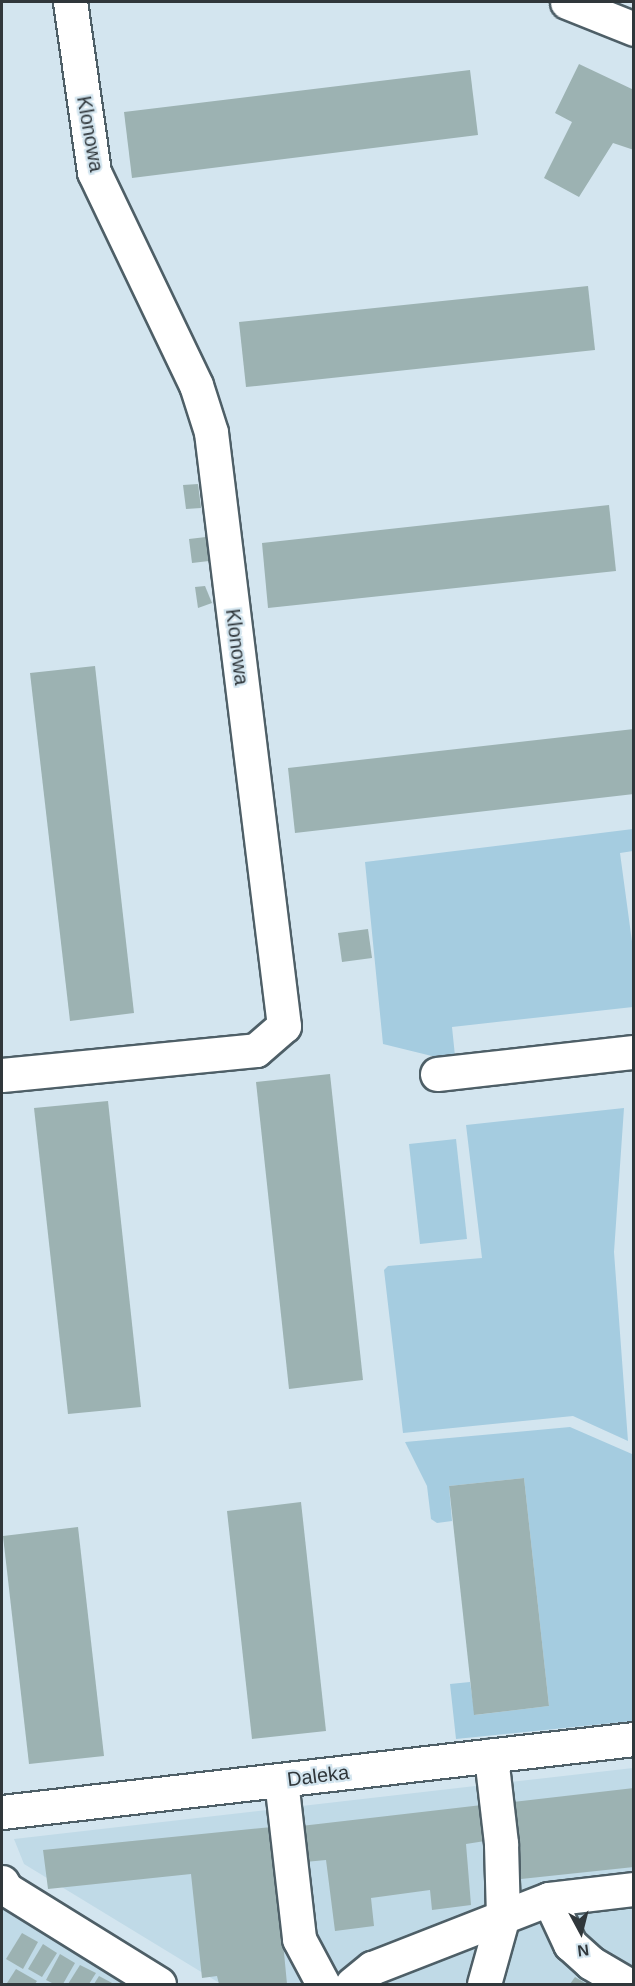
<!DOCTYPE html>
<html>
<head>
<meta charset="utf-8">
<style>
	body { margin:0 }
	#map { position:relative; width:635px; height:1986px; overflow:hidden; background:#d3e5ef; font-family:Arial,sans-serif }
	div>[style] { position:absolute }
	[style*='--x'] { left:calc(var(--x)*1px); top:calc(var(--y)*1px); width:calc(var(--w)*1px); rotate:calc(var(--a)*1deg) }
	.built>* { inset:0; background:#c0dae7 }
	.green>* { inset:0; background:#a5cce0 }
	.building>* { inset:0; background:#9cb2b2 }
	.roads { filter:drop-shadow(2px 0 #4e5f67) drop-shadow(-2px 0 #4e5f67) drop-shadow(0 2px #4e5f67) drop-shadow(0 -2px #4e5f67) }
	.minor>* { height:33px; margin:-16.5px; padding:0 16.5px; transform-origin:16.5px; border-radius:16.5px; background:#fff }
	span { translate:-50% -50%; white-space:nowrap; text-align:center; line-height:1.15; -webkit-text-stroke:4.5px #d3e5ef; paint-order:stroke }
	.street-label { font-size:20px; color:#30373b }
	.frame { position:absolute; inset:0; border:3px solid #30373b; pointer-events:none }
	.north { position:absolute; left:551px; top:1902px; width:60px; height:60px; -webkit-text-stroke:4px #d3e5ef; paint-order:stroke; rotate:173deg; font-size:16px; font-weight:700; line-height:24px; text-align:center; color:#30373b }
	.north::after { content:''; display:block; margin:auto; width:21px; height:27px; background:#30373b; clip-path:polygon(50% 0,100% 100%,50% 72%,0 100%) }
</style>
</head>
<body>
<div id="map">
	<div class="built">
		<div style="clip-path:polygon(633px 1768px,633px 1984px,221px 1984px,24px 1864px,14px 1839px)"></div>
		<div style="clip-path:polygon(2px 1900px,135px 1984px,2px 1984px)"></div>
	</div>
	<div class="green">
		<div style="clip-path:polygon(633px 829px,633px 851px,620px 853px,633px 949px,633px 1007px,452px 1027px,455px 1056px,440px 1058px,383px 1044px,365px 862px)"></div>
		<div style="clip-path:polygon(624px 1108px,614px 1252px,628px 1441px,573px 1416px,403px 1433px,384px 1270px,388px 1266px,482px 1258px,466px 1125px)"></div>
		<div style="clip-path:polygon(456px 1139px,467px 1239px,420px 1244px,409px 1144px)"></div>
		<div style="clip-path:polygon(570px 1427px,632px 1454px,634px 1459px,633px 1721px,456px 1739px,450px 1684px,470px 1682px,475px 1715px,549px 1706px,524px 1478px,449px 1486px,452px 1521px,437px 1523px,431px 1519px,427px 1486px,405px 1442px)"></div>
	</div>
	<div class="building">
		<div style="clip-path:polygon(579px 64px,634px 90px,634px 150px,613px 143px,579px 197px,544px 178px,572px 122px,555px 113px)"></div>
		<div style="clip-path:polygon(470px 70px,478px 135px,132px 178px,124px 112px)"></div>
		<div style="clip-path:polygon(588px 286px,595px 350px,246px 387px,239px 322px)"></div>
		<div style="clip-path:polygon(198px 484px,201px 508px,186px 509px,183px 485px)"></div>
		<div style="clip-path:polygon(609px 505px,616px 571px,268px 608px,262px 543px)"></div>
		<div style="clip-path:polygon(206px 537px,209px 561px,192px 563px,189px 539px)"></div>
		<div style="clip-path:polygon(205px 586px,212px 603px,198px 608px,195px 587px)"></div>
		<div style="clip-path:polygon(95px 666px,134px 1013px,70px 1021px,30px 673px)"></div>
		<div style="clip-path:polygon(634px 729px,634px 794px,295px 833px,288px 768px)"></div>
		<div style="clip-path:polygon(368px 929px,372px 958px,342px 962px,338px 933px)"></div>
		<div style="clip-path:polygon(330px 1074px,363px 1380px,289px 1389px,256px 1082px)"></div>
		<div style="clip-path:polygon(108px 1101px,141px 1407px,68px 1414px,34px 1108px)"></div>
		<div style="clip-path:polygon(524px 1478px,549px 1706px,474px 1715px,449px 1486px)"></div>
		<div style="clip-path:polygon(301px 1502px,326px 1731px,252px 1739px,227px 1511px)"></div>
		<div style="clip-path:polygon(78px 1527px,104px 1756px,29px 1764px,3px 1536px)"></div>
		<div style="clip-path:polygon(634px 1788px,634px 1867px,521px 1879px,513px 1802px)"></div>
		<div style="clip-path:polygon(482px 1805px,485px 1841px,466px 1844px,471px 1905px,432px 1910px,430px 1890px,371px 1898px,374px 1926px,335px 1931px,326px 1860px,305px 1862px,301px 1826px)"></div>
		<div style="clip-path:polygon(272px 1827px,287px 1984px,219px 1984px,217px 1976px,202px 1978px,191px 1874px,48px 1889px,43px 1850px)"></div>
		<div style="clip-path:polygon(22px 1933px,38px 1942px,23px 1969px,6px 1959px)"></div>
		<div style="clip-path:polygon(43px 1944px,57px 1953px,42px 1977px,28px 1969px)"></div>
		<div style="clip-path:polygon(60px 1954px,75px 1963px,63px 1984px,54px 1984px,46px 1980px)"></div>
		<div style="clip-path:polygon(80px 1965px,96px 1973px,89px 1984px,68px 1984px)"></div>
		<div style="clip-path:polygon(16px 1969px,37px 1981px,35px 1984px,7px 1983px)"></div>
		<div style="clip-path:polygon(99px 1976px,114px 1984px,94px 1984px)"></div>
		<div style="clip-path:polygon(575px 1977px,587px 1984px,570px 1984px)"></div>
	</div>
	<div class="roads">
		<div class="minor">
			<div style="--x:567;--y:2;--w:72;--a:21.9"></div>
			<div style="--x:437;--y:1074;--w:198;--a:-6.4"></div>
			<div style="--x:2;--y:1075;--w:255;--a:-5.6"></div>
			<div style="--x:256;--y:1050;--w:37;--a:-41"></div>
			<div style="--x:284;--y:1026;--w:598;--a:-97.01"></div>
			<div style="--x:211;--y:432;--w:49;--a:-107.7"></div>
			<div style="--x:196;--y:385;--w:236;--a:-115.6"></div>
			<div style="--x:94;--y:172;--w:172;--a:-98"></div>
			<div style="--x:281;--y:1780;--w:160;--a:83.5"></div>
			<div style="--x:299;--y:1939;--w:51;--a:61.9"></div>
			<div style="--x:2;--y:1812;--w:636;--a:-6.59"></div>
			<div style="--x:2;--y:1882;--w:8;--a:60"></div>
			<div style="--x:6;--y:1889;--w:180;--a:31.8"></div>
			<div style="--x:549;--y:1899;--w:50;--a:65"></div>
			<div style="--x:570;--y:1944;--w:28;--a:42"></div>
			<div style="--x:591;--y:1963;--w:42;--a:30.3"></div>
			<div style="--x:352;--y:1984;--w:26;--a:-39"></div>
			<div style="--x:372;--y:1968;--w:190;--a:-21.3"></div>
			<div style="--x:549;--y:1899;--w:86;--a:-6.7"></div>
			<div style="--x:484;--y:1984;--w:71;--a:-74.4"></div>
			<div style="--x:503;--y:1916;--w:73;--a:-91.6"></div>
			<div style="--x:501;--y:1843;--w:88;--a:-96.6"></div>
		</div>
	</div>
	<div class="street-label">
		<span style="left:90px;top:134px;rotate:80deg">Klonowa</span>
		<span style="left:237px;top:647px;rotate:83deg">Klonowa</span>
		<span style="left:318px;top:1776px;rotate:-7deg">Daleka</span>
	</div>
	<div class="frame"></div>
	<div class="north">N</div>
</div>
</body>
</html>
